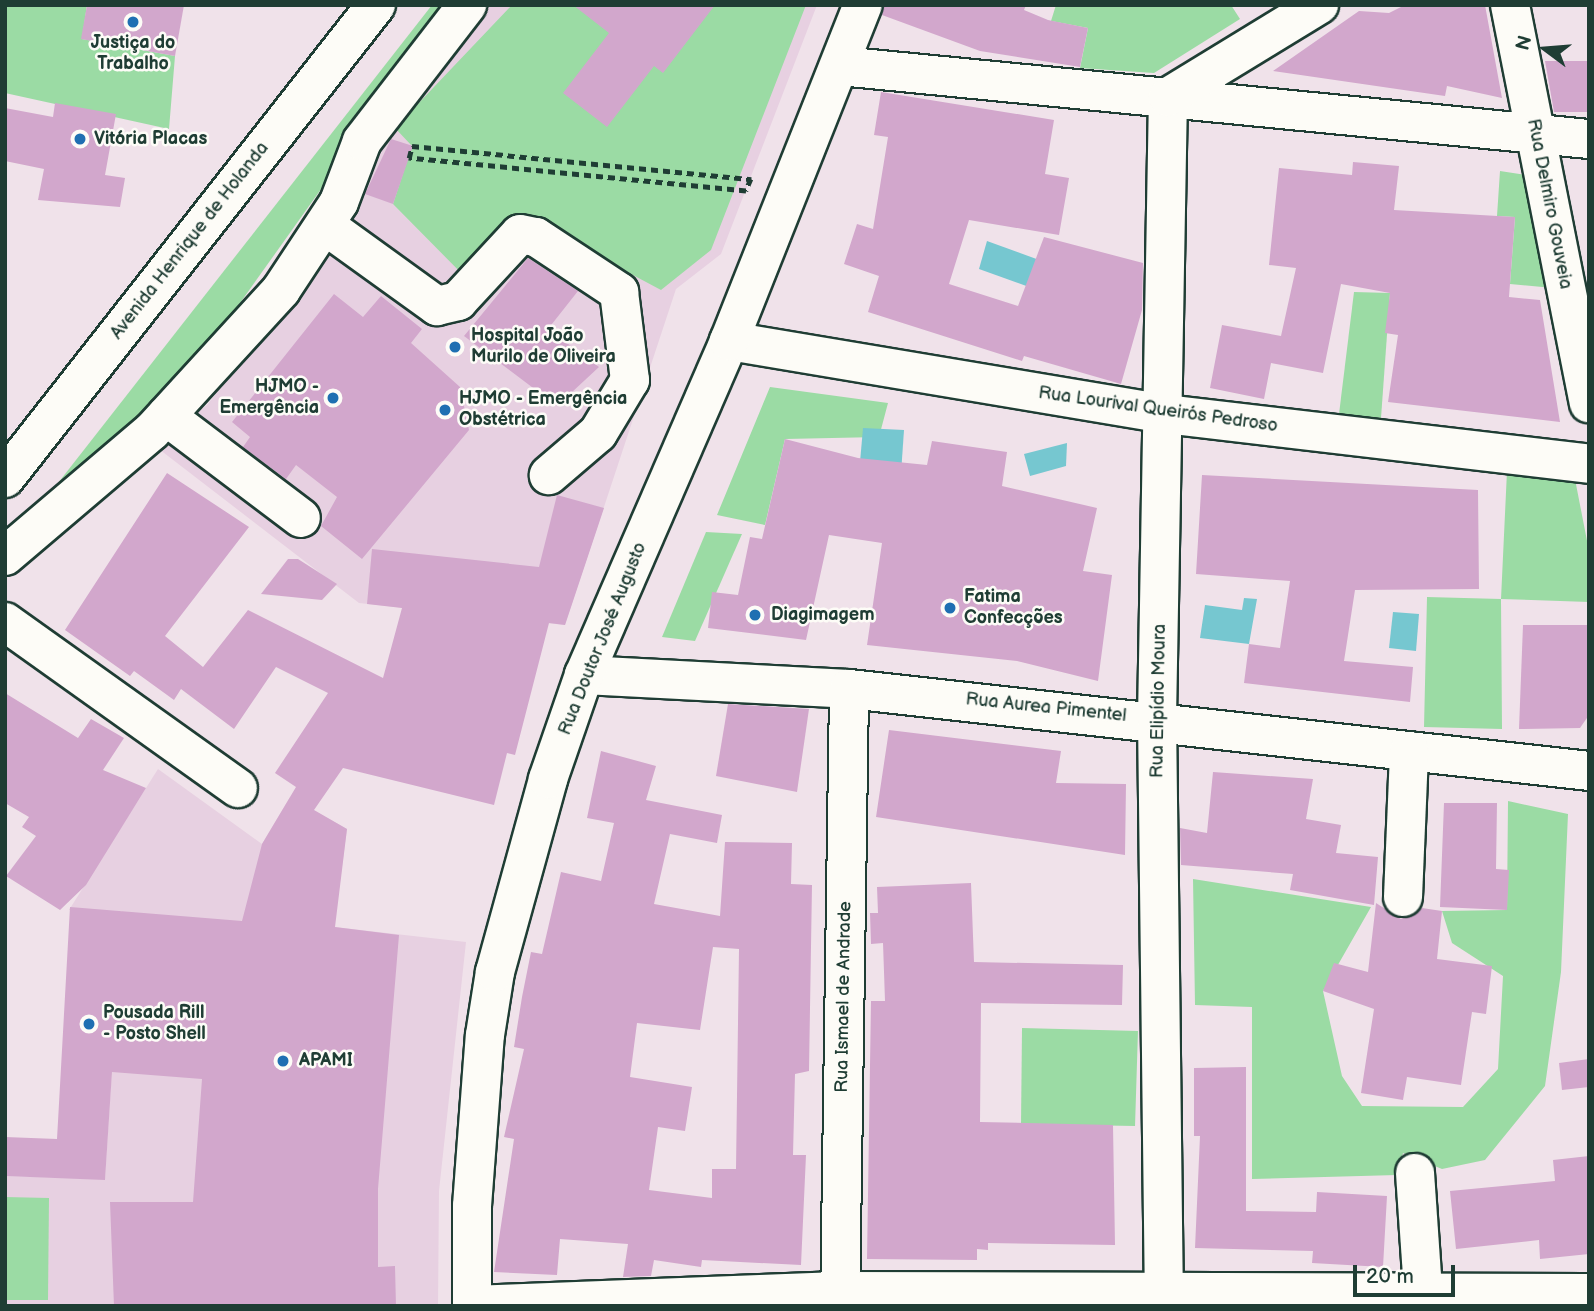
<!DOCTYPE html>
<html>
<head>
<meta charset="utf-8">
<style>
	body { margin:0 }
	#map { position:relative; width:1594px; height:1311px; overflow:hidden; background:#f0e2ea; font-family:"Balsamiq Sans",sans-serif }
	div>[style] { position:absolute }
	[style*='--x'] { left:calc(var(--x)*1px); top:calc(var(--y)*1px); width:calc(var(--w)*1px); rotate:calc(var(--a)*1deg) }
	.built>* { inset:0; background:#e7d0e1 }
	.green>* { inset:0; background:#9bdba4 }
	.water>* { inset:0; background:#76c7d0 }
	.building>* { inset:0; background:#d2a7cc }
	.path>* { height:4.5px; margin-top:-2.25px; transform-origin:0; background:repeating-linear-gradient(90deg,#1f3d34 0 7px,transparent 0 12px) }
	.roads { filter:drop-shadow(2px 0 #1f3d34) drop-shadow(-2px 0 #1f3d34) drop-shadow(0 2px #1f3d34) drop-shadow(0 -2px #1f3d34) }
	.minor>* { height:38px; margin:-19px; padding:0 19px; transform-origin:19px; border-radius:19px; background:#fdfcf7 }
	.major>* { height:38px; margin:-19px; padding:0 19px; transform-origin:19px; border-radius:19px; background:#fdfcf7 }
	.dots>* { width:19px; height:19px; translate:-50% -50%; box-sizing:border-box; border:4px solid #fdfcf7; border-radius:50% }
	span { translate:-50% -50%; white-space:nowrap; text-align:center; line-height:1.15; -webkit-text-stroke:5px #fdfcf7; paint-order:stroke }
	.poi-label { font-size:18px; color:#1f3d34; font-weight:700 }
	.left { translate:0 -50%; text-align:left }
	.right { translate:-100% -50%; text-align:right }
	.street-label { font-size:18px; color:#1f3d34 }
	.frame { position:absolute; inset:0; border:7px solid #1f3d34; pointer-events:none }
	.north { position:absolute; left:1510px; top:14px; width:70px; height:70px; -webkit-text-stroke:5px #fdfcf7; paint-order:stroke; rotate:286deg; font-size:19px; font-weight:700; line-height:28px; text-align:center; color:#1f3d34 }
	.north::after { content:''; display:block; margin:auto; width:24px; height:32px; background:#1f3d34; clip-path:polygon(50% 0,100% 100%,50% 72%,0 100%) }
	.scale { position:absolute; left:1353px; top:1265px; width:102px; height:32px; box-sizing:border-box; border:4px solid #1f3d34; border-top:0; padding-left:9px; font-size:21px; line-height:24px; white-space:nowrap; color:#1f3d34; -webkit-text-stroke:5px #fdfcf7; paint-order:stroke }
</style>
</head>
<body>
<div id="map">
	<div class="built">
		<div style="clip-path:polygon(484px 5px,817px 5px,721px 254px,676px 289px,565px 625px,359px 603px,155px 446px,207px 405px,322px 262px,376px 134px)"></div>
		<div style="clip-path:polygon(158px 769px,262px 844px,290px 797px,347px 829px,334px 927px,466px 942px,439px 1191px,438px 1306px,5px 1306px,5px 1176px,105px 1179px,122px 911px,69px 910px)"></div>
	</div>
	<div class="green">
		<div style="clip-path:polygon(5px 5px,87px 5px,82px 39px,175px 56px,169px 129px,5px 93px)"></div>
		<div style="clip-path:polygon(432px 5px,452px 5px,213px 341px,94px 466px,58px 483px)"></div>
		<div style="clip-path:polygon(512px 5px,806px 5px,711px 250px,661px 290px,526px 218px,473px 285px,393px 204px,412px 146px,395px 128px)"></div>
		<div style="clip-path:polygon(1056px 5px,1231px 5px,1240px 19px,1154px 73px,1080px 68px,1088px 28px,1051px 21px)"></div>
		<div style="clip-path:polygon(1500px 171px,1532px 176px,1553px 288px,1510px 284px,1515px 217px,1497px 216px)"></div>
		<div style="clip-path:polygon(1354px 292px,1390px 293px,1381px 418px,1339px 414px)"></div>
		<div style="clip-path:polygon(770px 387px,888px 403px,879px 437px,785px 439px,765px 525px,717px 515px)"></div>
		<div style="clip-path:polygon(1507px 471px,1574px 474px,1589px 551px,1589px 602px,1501px 599px,1502px 729px,1424px 727px,1427px 597px,1501px 599px)"></div>
		<div style="clip-path:polygon(706px 532px,742px 534px,695px 641px,662px 637px)"></div>
		<div style="clip-path:polygon(1508px 801px,1568px 814px,1561px 972px,1545px 1086px,1485px 1160px,1442px 1169px,1403px 1153px,1397px 1175px,1252px 1179px,1252px 1007px,1195px 1005px,1193px 879px,1371px 907px,1323px 991px,1342px 1076px,1362px 1106px,1463px 1107px,1498px 1069px,1503px 976px,1452px 943px,1442px 911px,1507px 910px)"></div>
		<div style="clip-path:polygon(1022px 1028px,1138px 1031px,1135px 1126px,1021px 1124px)"></div>
		<div style="clip-path:polygon(5px 1197px,49px 1198px,48px 1300px,5px 1300px)"></div>
	</div>
	<div class="water">
		<div style="clip-path:polygon(987px 241px,1042px 261px,1032px 288px,979px 269px)"></div>
		<div style="clip-path:polygon(863px 428px,904px 430px,900px 488px,858px 485px)"></div>
		<div style="clip-path:polygon(1067px 443px,1066px 466px,1030px 476px,1024px 454px)"></div>
		<div style="clip-path:polygon(1244px 598px,1257px 599px,1249px 644px,1200px 638px,1205px 605px,1242px 610px)"></div>
		<div style="clip-path:polygon(1393px 612px,1419px 614px,1416px 651px,1389px 648px)"></div>
	</div>
	<div class="building">
		<div style="clip-path:polygon(87px 5px,184px 5px,175px 56px,81px 39px)"></div>
		<div style="clip-path:polygon(573px 5px,715px 5px,663px 73px,654px 66px,607px 127px,563px 93px,609px 33px)"></div>
		<div style="clip-path:polygon(884px 5px,1026px 5px,1024px 10px,1048px 20px,1088px 28px,1080px 67px,980px 51px,882px 15px)"></div>
		<div style="clip-path:polygon(1405px 5px,1485px 5px,1502px 98px,1447px 86px,1445px 96px,1273px 71px,1359px 11px,1389px 13px)"></div>
		<div style="clip-path:polygon(1545px 61px,1589px 61px,1589px 112px,1554px 112px)"></div>
		<div style="clip-path:polygon(881px 92px,1054px 120px,1045px 174px,1069px 178px,1059px 235px,969px 220px,949px 284px,1018px 306px,1044px 237px,1143px 263px,1142px 310px,1121px 384px,1024px 356px,1022px 361px,868px 312px,879px 276px,844px 264px,857px 224px,873px 229px,888px 137px,874px 135px)"></div>
		<div style="clip-path:polygon(55px 103px,116px 114px,105px 175px,125px 178px,120px 207px,38px 200px,44px 169px,5px 161px,5px 108px,53px 117px)"></div>
		<div style="clip-path:polygon(391px 139px,413px 146px,393px 204px,365px 194px)"></div>
		<div style="clip-path:polygon(1353px 162px,1399px 166px,1394px 210px,1515px 217px,1509px 297px,1540px 300px,1560px 422px,1388px 402px,1398px 335px,1385px 333px,1390px 293px,1341px 284px,1323px 373px,1271px 363px,1264px 399px,1210px 388px,1222px 325px,1281px 336px,1296px 268px,1269px 265px,1279px 168px,1352px 175px)"></div>
		<div style="clip-path:polygon(528px 258px,578px 291px,548px 329px,599px 367px,557px 406px,464px 336px)"></div>
		<div style="clip-path:polygon(334px 294px,363px 317px,381px 296px,422px 329px,411px 343px,460px 387px,469px 430px,362px 559px,321px 526px,337px 497px,296px 465px,286px 479px,243px 447px,250px 437px,232px 422px)"></div>
		<div style="clip-path:polygon(785px 439px,858px 458px,927px 465px,932px 441px,1007px 452px,1002px 486px,1097px 508px,1083px 571px,1112px 575px,1098px 681px,1017px 661px,867px 645px,882px 543px,829px 535px,806px 640px,708px 628px,712px 592px,738px 595px,750px 537px,762px 539px)"></div>
		<div style="clip-path:polygon(167px 473px,249px 527px,165px 636px,203px 667px,248px 610px,383px 678px,402px 608px,367px 604px,372px 549px,539px 567px,557px 495px,604px 508px,565px 625px,549px 623px,515px 755px,507px 753px,494px 805px,343px 768px,314px 810px,347px 829px,335px 927px,399px 935px,378px 1189px,378px 1267px,395px 1266px,396px 1306px,114px 1306px,110px 1202px,193px 1202px,202px 1079px,112px 1072px,105px 1180px,5px 1176px,5px 1137px,57px 1139px,70px 907px,242px 921px,262px 844px,296px 787px,275px 773px,328px 693px,276px 667px,234px 729px,181px 689px,174px 700px,134px 671px,130px 676px,65px 630px)"></div>
		<div style="clip-path:polygon(1202px 475px,1478px 490px,1479px 589px,1355px 590px,1344px 661px,1413px 667px,1410px 702px,1244px 683px,1249px 644px,1280px 648px,1290px 581px,1196px 574px)"></div>
		<div style="clip-path:polygon(288px 559px,298px 559px,337px 584px,322px 600px,261px 594px)"></div>
		<div style="clip-path:polygon(1523px 625px,1589px 625px,1589px 715px,1580px 728px,1519px 729px)"></div>
		<div style="clip-path:polygon(5px 693px,78px 738px,91px 719px,124px 738px,103px 770px,146px 788px,86px 885px,60px 910px,6px 876px,36px 836px,22px 827px,29px 817px,5px 803px)"></div>
		<div style="clip-path:polygon(728px 704px,809px 709px,797px 792px,716px 776px)"></div>
		<div style="clip-path:polygon(889px 730px,1061px 751px,1056px 783px,1126px 784px,1125px 855px,876px 817px)"></div>
		<div style="clip-path:polygon(evenodd,601px 751px,656px 766px,646px 800px,722px 815px,717px 843px,670px 834px,654px 904px,720px 916px,725px 842px,792px 843px,791px 884px,812px 885px,809px 1071px,795px 1074px,793px 1155px,806px 1155px,801px 1265px,702px 1260px,701px 1267px,654px 1260px,651px 1276px,623px 1277px,628px 1244px,560px 1239px,557px 1275px,494px 1272px,514px 1139px,504px 1137px,524px 1049px,514px 1047px,522px 997px,531px 952px,542px 954px,561px 872px,601px 881px,614px 823px,587px 818px,601px 751px,713px 947px,739px 949px,736px 1169px,712px 1169px,712px 1198px,649px 1190px,658px 1127px,685px 1131px,692px 1087px,630px 1077px,637px 1023px,700px 1030px,713px 947px)"></div>
		<div style="clip-path:polygon(1213px 772px,1313px 779px,1306px 819px,1341px 825px,1336px 853px,1378px 857px,1374px 905px,1290px 890px,1293px 874px,1181px 865px,1180px 828px,1207px 833px)"></div>
		<div style="clip-path:polygon(1444px 803px,1497px 803px,1496px 869px,1509px 870px,1507px 910px,1440px 907px)"></div>
		<div style="clip-path:polygon(971px 883px,974px 962px,1123px 965px,1122px 1005px,981px 1003px,980px 1122px,1113px 1125px,1115px 1245px,988px 1243px,988px 1250px,977px 1249px,977px 1260px,867px 1259px,871px 1001px,885px 1001px,883px 943px,871px 944px,870px 913px,878px 913px,877px 887px)"></div>
		<div style="clip-path:polygon(1376px 903px,1401px 919px,1422px 908px,1442px 911px,1437px 959px,1492px 966px,1486px 1014px,1472px 1012px,1461px 1085px,1407px 1077px,1403px 1100px,1361px 1093px,1374px 1009px,1323px 991px,1334px 963px,1368px 972px)"></div>
		<div style="clip-path:polygon(1589px 1059px,1589px 1087px,1562px 1090px,1559px 1063px)"></div>
		<div style="clip-path:polygon(1246px 1067px,1246px 1211px,1316px 1212px,1317px 1192px,1387px 1196px,1383px 1267px,1312px 1263px,1313px 1251px,1195px 1248px,1200px 1136px,1194px 1136px,1194px 1068px)"></div>
		<div style="clip-path:polygon(1589px 1156px,1589px 1254px,1540px 1259px,1539px 1240px,1456px 1249px,1450px 1191px,1555px 1181px,1553px 1160px)"></div>
	</div>
	<div class="path">
		<div style="--x:412;--y:146;--w:341;--a:5.6"></div>
		<div style="--x:751;--y:179;--w:13;--a:113"></div>
		<div style="--x:746;--y:191;--w:339;--a:-174.4"></div>
		<div style="--x:409;--y:158;--w:12;--a:-76"></div>
	</div>
	<div class="roads">
		<div class="minor">
			<div style="--x:1510;--y:5;--w:406;--a:78.8"></div>
			<div style="--x:840;--y:66;--w:753;--a:5.57"></div>
			<div style="--x:326;--y:226;--w:137;--a:35.8"></div>
			<div style="--x:437;--y:306;--w:22;--a:-13"></div>
			<div style="--x:458;--y:301;--w:91;--a:-47.2"></div>
			<div style="--x:520;--y:234;--w:16;--a:11"></div>
			<div style="--x:536;--y:237;--w:100;--a:33.5"></div>
			<div style="--x:619;--y:292;--w:89;--a:82.9"></div>
			<div style="--x:630;--y:380;--w:62;--a:121.1"></div>
			<div style="--x:598;--y:433;--w:65;--a:139.4"></div>
			<div style="--x:729;--y:341;--w:443;--a:9.5"></div>
			<div style="--x:1166;--y:414;--w:426;--a:6.7"></div>
			<div style="--x:166;--y:416;--w:169;--a:37.1"></div>
			<div style="--x:5;--y:556;--w:193;--a:-40.4"></div>
			<div style="--x:152;--y:431;--w:191;--a:-47.5"></div>
			<div style="--x:281;--y:290;--w:105;--a:-56.6"></div>
			<div style="--x:339;--y:202;--w:65;--a:-69.3"></div>
			<div style="--x:362;--y:141;--w:172;--a:-52.3"></div>
			<div style="--x:5;--y:622;--w:286;--a:35.5"></div>
			<div style="--x:584;--y:675;--w:265;--a:3"></div>
			<div style="--x:849;--y:689;--w:745;--a:6.32"></div>
			<div style="--x:1403;--y:897;--w:146;--a:-87.6"></div>
			<div style="--x:1415;--y:1173;--w:133;--a:86.1"></div>
			<div style="--x:472;--y:1305;--w:367;--a:-2.2"></div>
			<div style="--x:839;--y:1291;--w:750;--a:0.15"></div>
			<div style="--x:840;--y:1306;--w:617;--a:-89.16"></div>
			<div style="--x:1164;--y:1306;--w:587;--a:-90.68"></div>
			<div style="--x:1157;--y:719;--w:622;--a:-88.99"></div>
			<div style="--x:1168;--y:97;--w:177;--a:-31.4"></div>
		</div>
		<div class="major">
			<div style="--x:5;--y:478;--w:601;--a:-51.89"></div>
			<div style="--x:472;--y:1306;--w:100;--a:-90"></div>
			<div style="--x:472;--y:1206;--w:171;--a:-85.7"></div>
			<div style="--x:485;--y:1035;--w:64;--a:-81"></div>
			<div style="--x:495;--y:972;--w:200;--a:-74.6"></div>
			<div style="--x:548;--y:779;--w:110;--a:-70.9"></div>
			<div style="--x:584;--y:675;--w:364;--a:-66.5"></div>
			<div style="--x:729;--y:341;--w:362;--a:-68.3"></div>
		</div>
	</div>
	<div class="dots">
		<div style="left:133px;top:22px;background:#1f6fb2"></div>
		<div style="left:80px;top:139px;background:#1f6fb2"></div>
		<div style="left:455px;top:347px;background:#1f6fb2"></div>
		<div style="left:333px;top:398px;background:#1f6fb2"></div>
		<div style="left:445px;top:410px;background:#1f6fb2"></div>
		<div style="left:950px;top:608px;background:#1f6fb2"></div>
		<div style="left:755px;top:615px;background:#1f6fb2"></div>
		<div style="left:89px;top:1024px;background:#1f6fb2"></div>
		<div style="left:283px;top:1061px;background:#1f6fb2"></div>
	</div>
	<div class="poi-label">
		<span style="left:133px;top:54px">Justiça do<br>Trabalho</span>
		<span class="left" style="left:94px;top:139px">Vitória Placas</span>
		<span class="left" style="left:471px;top:347px">Hospital João<br>Murilo de Oliveira</span>
		<span class="right" style="left:319px;top:398px">HJMO -<br>Emergência</span>
		<span class="left" style="left:459px;top:410px">HJMO - Emergência<br>Obstétrica</span>
		<span class="left" style="left:964px;top:608px">Fatima<br>Confecções</span>
		<span class="left" style="left:771px;top:615px">Diagimagem</span>
		<span class="left" style="left:103px;top:1024px">Pousada Rill<br>- Posto Shell</span>
		<span class="left" style="left:299px;top:1061px">APAMI</span>
	</div>
	<div class="street-label">
		<span style="left:1549px;top:204px;rotate:79deg">Rua Delmiro Gouveia</span>
		<span style="left:190px;top:241px;rotate:-52deg">Avenida Henrique de Holanda</span>
		<span style="left:1158px;top:410px;rotate:8deg">Rua Lourival Queirós Pedroso</span>
		<span style="left:603px;top:639px;rotate:-68deg">Rua Doutor José Augusto</span>
		<span style="left:1159px;top:701px;rotate:-89deg">Rua Elipídio Moura</span>
		<span style="left:1046px;top:708px;rotate:6deg">Rua Aurea Pimentel</span>
		<span style="left:844px;top:997px;rotate:-89deg">Rua Ismael de Andrade</span>
	</div>
	<div class="frame"></div>
	<div class="north">N</div>
	<div class="scale">20 m</div>
</div>
</body>
</html>
